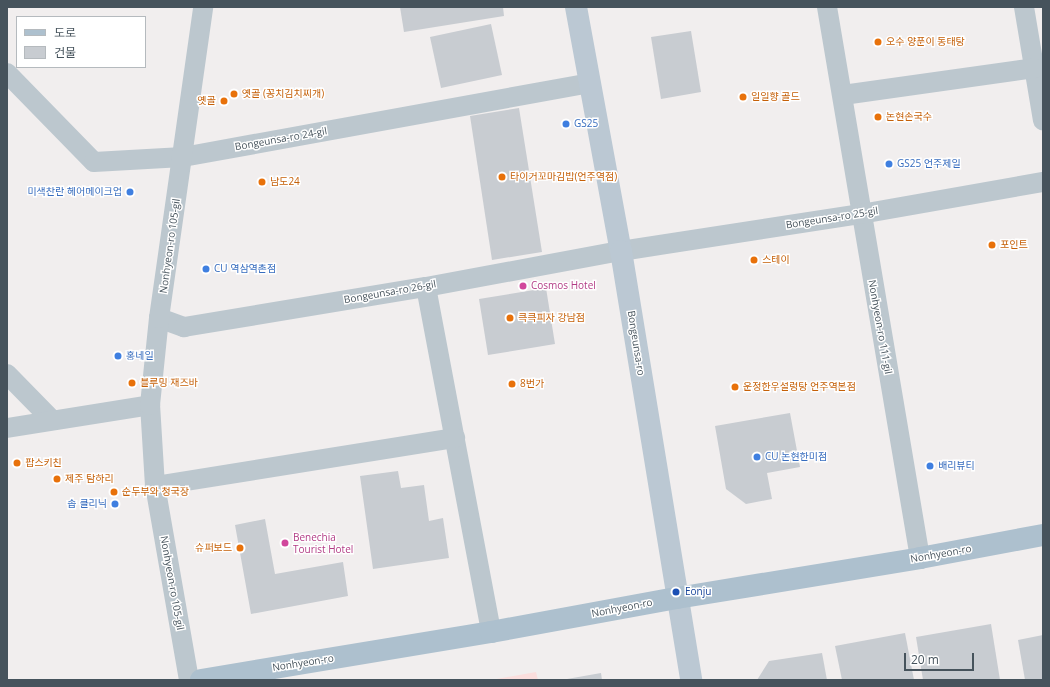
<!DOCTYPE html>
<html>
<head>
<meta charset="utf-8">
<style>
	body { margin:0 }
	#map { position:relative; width:1050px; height:687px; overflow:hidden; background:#f1eeee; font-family:"Open Sans","Noto Sans KR",sans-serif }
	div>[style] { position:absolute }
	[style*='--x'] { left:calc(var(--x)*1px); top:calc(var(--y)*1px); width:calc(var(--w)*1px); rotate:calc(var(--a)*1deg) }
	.medical>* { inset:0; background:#fbdedd }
	.building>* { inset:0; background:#c8ccd1 }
	.street>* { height:20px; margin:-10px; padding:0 10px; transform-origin:10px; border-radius:10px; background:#bcc7ce }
	.secondary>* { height:22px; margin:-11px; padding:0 11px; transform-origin:11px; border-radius:11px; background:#bbc8d3 }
	.primary>* { height:22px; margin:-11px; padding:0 11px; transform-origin:11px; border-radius:11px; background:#adc0ce }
	.dots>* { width:11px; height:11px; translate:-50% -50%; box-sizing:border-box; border:2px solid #fff; border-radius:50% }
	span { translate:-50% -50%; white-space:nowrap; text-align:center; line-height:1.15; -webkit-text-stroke:3px #fff; paint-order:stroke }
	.food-label { font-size:10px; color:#c56008 }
	.left { translate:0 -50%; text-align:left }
	.right { translate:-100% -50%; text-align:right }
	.shop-label { font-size:10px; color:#366cbe }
	.street-label { font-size:10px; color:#46535c }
	.hotel-label { font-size:10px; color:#b23c85 }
	.transit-label { font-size:10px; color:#164399 }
	.frame { position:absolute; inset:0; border:8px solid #46535c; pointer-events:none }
	.legend { position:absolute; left:16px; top:16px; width:130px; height:52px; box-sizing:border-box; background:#fff; border:1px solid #b5babe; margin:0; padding:5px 7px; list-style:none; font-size:12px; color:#46535c }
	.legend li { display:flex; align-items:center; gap:8px; height:20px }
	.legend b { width:20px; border:1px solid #b5babe }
	.scale { position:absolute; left:904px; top:653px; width:70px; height:18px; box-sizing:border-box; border:2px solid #46535c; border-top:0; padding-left:5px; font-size:12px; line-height:14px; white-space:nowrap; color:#46535c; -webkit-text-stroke:3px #fff; paint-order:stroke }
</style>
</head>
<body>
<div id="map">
	<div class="medical">
		<div style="clip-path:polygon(536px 672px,538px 680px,491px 680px)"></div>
	</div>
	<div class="building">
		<div style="clip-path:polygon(400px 7px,503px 7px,504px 16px,404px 32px)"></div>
		<div style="clip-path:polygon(491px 24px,502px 75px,441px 88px,430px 37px)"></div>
		<div style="clip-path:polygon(691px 31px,701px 92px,661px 99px,651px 37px)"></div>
		<div style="clip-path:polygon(519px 108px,542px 252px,492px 260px,470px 116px)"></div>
		<div style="clip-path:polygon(546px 288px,555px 344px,488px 355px,479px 299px)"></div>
		<div style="clip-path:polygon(790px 413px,800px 467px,767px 473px,772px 499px,746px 504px,726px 489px,715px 426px)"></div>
		<div style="clip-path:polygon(398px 471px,401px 488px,424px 485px,429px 521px,443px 518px,449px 558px,373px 569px,360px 476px)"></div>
		<div style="clip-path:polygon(265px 519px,275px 574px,343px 562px,348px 596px,251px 614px,235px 525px)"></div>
		<div style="clip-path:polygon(991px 624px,1000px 680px,923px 680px,916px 637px)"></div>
		<div style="clip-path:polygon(905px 633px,914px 680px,842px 680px,835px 646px)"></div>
		<div style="clip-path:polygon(1043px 635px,1043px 680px,1025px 680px,1018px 640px)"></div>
		<div style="clip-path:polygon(822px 653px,827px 680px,757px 680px,769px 661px)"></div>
		<div style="clip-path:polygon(601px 673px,602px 680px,567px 680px,567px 679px)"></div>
	</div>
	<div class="street">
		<div style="--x:827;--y:7;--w:559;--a:80.42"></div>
		<div style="--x:1024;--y:7;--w:115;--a:80.5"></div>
		<div style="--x:7;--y:73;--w:124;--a:45.7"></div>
		<div style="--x:94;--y:162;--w:89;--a:-3.2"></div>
		<div style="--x:183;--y:157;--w:414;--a:-10.3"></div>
		<div style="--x:843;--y:95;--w:193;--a:-8"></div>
		<div style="--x:426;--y:287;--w:351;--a:79.3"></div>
		<div style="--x:159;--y:318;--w:27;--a:20"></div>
		<div style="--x:184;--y:327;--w:245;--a:-9.4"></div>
		<div style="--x:426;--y:287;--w:198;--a:-10.5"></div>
		<div style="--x:621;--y:251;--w:243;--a:-8.8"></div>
		<div style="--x:861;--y:214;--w:185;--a:-10"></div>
		<div style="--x:7;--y:374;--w:64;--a:45.6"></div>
		<div style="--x:7;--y:428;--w:145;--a:-9.1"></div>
		<div style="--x:155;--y:486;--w:304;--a:-9.1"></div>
		<div style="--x:189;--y:680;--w:197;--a:-99.9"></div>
		<div style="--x:155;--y:486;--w:81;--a:-93.5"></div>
		<div style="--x:150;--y:405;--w:87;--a:-84.1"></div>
		<div style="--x:159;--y:318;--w:314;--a:-81.9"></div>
	</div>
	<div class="secondary">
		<div style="--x:576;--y:7;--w:248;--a:79.6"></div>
		<div style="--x:621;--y:251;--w:435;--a:80.7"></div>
	</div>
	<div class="primary">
		<div style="--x:201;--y:680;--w:294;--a:-9.4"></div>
		<div style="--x:491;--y:632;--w:189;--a:-10.4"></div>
		<div style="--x:677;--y:598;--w:246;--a:-9.3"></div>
		<div style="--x:920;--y:558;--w:125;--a:-10.6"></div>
	</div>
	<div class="dots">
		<div style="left:878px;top:42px;background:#e8710a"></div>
		<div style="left:234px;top:94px;background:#e8710a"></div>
		<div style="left:743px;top:97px;background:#e8710a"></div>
		<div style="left:224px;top:101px;background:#e8710a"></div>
		<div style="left:878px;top:117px;background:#e8710a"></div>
		<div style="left:566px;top:124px;background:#3f7fe0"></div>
		<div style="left:889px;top:164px;background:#3f7fe0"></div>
		<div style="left:502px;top:177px;background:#e8710a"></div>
		<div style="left:262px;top:182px;background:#e8710a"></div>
		<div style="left:130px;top:192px;background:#3f7fe0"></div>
		<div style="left:992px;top:245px;background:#e8710a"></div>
		<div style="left:754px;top:260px;background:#e8710a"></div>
		<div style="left:206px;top:269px;background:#3f7fe0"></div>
		<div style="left:523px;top:286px;background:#d1479c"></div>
		<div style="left:510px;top:318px;background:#e8710a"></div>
		<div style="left:118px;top:356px;background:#3f7fe0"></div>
		<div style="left:132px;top:383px;background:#e8710a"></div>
		<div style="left:512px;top:384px;background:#e8710a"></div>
		<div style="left:735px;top:387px;background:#e8710a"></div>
		<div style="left:757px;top:457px;background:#3f7fe0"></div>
		<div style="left:17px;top:463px;background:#e8710a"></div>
		<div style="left:930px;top:466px;background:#3f7fe0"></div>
		<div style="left:57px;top:479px;background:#e8710a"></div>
		<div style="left:114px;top:492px;background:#e8710a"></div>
		<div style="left:115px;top:504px;background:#3f7fe0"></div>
		<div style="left:285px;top:543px;background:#d1479c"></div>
		<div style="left:240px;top:548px;background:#e8710a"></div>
		<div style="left:676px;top:592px;background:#1a4fb4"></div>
	</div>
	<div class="food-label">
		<span class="left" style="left:886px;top:42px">오수 양푼이 동태탕</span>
		<span class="left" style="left:242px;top:94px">옛골 (꽁치김치찌개)</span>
		<span class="left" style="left:751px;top:97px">일일향 골드</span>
		<span class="right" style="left:216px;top:101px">옛골</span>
		<span class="left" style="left:886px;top:117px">논현손국수</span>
		<span class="left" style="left:510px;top:177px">타이거꼬마김밥(언주역점)</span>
		<span class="left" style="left:270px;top:182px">남도24</span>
		<span class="left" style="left:1000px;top:245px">포인트</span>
		<span class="left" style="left:762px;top:260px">스테이</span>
		<span class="left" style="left:518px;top:318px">큭큭피자 강남점</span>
		<span class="left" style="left:140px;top:383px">블루밍 재즈바</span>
		<span class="left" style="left:520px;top:384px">8번가</span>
		<span class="left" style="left:743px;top:387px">운정한우설렁탕 언주역본점</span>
		<span class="left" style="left:25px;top:463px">팝스키친</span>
		<span class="left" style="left:65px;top:479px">제주 탐하리</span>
		<span class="left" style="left:122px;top:492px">순두부와 청국장</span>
		<span class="right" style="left:232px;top:548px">슈퍼보드</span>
	</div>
	<div class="shop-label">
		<span class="left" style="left:574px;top:124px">GS25</span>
		<span class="left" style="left:897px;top:164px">GS25 언주제일</span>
		<span class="right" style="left:122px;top:192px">미색찬란 헤어메이크업</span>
		<span class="left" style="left:214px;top:269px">CU 역삼역촌점</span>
		<span class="left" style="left:126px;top:356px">홍네일</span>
		<span class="left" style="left:765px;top:457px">CU 논현한미점</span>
		<span class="left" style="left:938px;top:466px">배리뷰티</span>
		<span class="right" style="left:107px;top:504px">솝 클리닉</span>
	</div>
	<div class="street-label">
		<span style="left:281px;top:139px;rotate:-10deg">Bongeunsa-ro 24-gil</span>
		<span style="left:832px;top:218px;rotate:-9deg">Bongeunsa-ro 25-gil</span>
		<span style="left:170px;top:246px;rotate:-82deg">Nonhyeon-ro 105-gil</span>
		<span style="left:390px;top:292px;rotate:-10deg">Bongeunsa-ro 26-gil</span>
		<span style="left:880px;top:327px;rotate:80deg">Nonhyeon-ro 111-gil</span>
		<span style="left:636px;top:343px;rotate:81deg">Bongeunsa-ro</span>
		<span style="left:941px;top:554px;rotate:-10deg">Nonhyeon-ro</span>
		<span style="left:172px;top:583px;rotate:80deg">Nonhyeon-ro 105-gil</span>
		<span style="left:622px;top:608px;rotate:-11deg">Nonhyeon-ro</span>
		<span style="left:303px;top:663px;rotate:-9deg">Nonhyeon-ro</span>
	</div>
	<div class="hotel-label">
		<span class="left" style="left:531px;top:286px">Cosmos Hotel</span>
		<span class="left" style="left:293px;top:543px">Benechia<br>Tourist Hotel</span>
	</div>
	<div class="transit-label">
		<span class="left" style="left:685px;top:592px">Eonju</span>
	</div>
	<div class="frame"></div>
	<ul class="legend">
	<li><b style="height:5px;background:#adc0ce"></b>도로</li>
	<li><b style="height:11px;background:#c8ccd1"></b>건물</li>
	</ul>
	<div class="scale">20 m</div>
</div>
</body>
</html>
